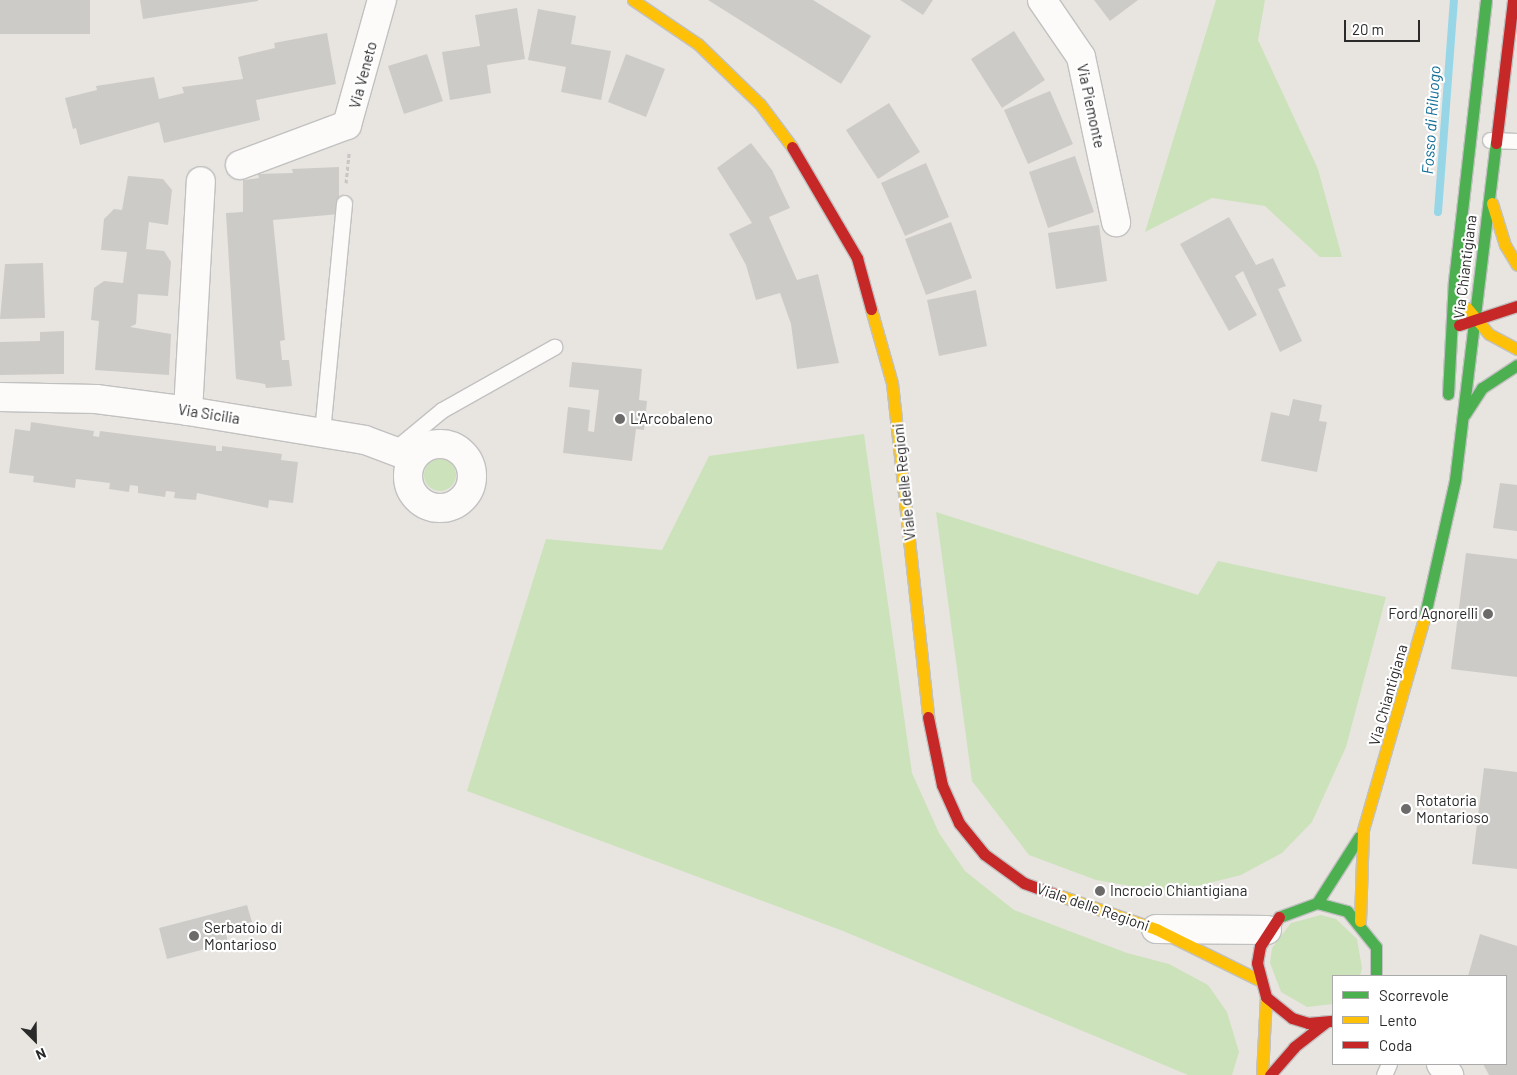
<!DOCTYPE html>
<html>
<head>
<meta charset="utf-8">
<style>
	body { margin:0 }
	#map { position:relative; width:1517px; height:1075px; overflow:hidden; background:#e8e5e0; font-family:Barlow,sans-serif }
	div>[style] { position:absolute }
	[style*='--x'] { left:calc(var(--x)*1px); top:calc(var(--y)*1px); width:calc(var(--w)*1px); rotate:calc(var(--a)*1deg) }
	.green>* { inset:0; background:#cce2bb }
	.round { border-radius:50% }
	.stream>* { height:8px; margin:-4px; padding:0 4px; transform-origin:4px; border-radius:4px; background:#97d6e7 }
	.building>* { inset:0; background:#cdcbc7 }
	.path>* { height:3px; margin-top:-1.5px; transform-origin:0; background:repeating-linear-gradient(90deg,#c6c6c5 0 4px,transparent 0 6.5px) }
	.roads { filter:drop-shadow(1px 0 #c2c1c1) drop-shadow(-1px 0 #c2c1c1) drop-shadow(0 1px #c2c1c1) drop-shadow(0 -1px #c2c1c1) }
	.lane>* { height:15px; margin:-7.5px; padding:0 7.5px; transform-origin:7.5px; border-radius:7.5px; background:#fcfbfa }
	.street>* { height:28px; margin:-14px; padding:0 14px; transform-origin:14px; border-radius:14px; background:#fcfbfa }
	.street>.ring { margin:-14px; padding:0; box-sizing:content-box; background:none; border:28px solid #fcfbfa; border-radius:50% }
	.fast>* { height:11px; margin:-5.5px; padding:0 5.5px; transform-origin:5.5px; border-radius:5.5px; background:#4caf50 }
	.slow>* { height:11px; margin:-5.5px; padding:0 5.5px; transform-origin:5.5px; border-radius:5.5px; background:#ffc107 }
	.jam>* { height:11px; margin:-5.5px; padding:0 5.5px; transform-origin:5.5px; border-radius:5.5px; background:#c62828 }
	.dots>* { width:14px; height:14px; translate:-50% -50%; box-sizing:border-box; border:2px solid #fff; border-radius:50% }
	span { translate:-50% -50%; white-space:nowrap; text-align:center; line-height:1.15; -webkit-text-stroke:4.5px #fff; paint-order:stroke }
	.street-label { font-size:15px; color:#2a2a2a }
	.poi-label { font-size:15px; color:#2a2a2a }
	.left { translate:0 -50%; text-align:left }
	.right { translate:-100% -50%; text-align:right }
	.water-label { font-size:16px; color:#136e96; font-style:italic }
	.legend { position:absolute; left:1332px; top:975px; width:175px; height:90px; box-sizing:border-box; background:#fff; border:1px solid #aaa; margin:0; padding:6px 9px; list-style:none; font-size:15px; color:#2a2a2a }
	.legend li { display:flex; align-items:center; gap:10px; height:25px }
	.legend b { width:25px; border:1px solid #aaa }
	.north { position:absolute; left:10px; top:1015px; width:50px; height:50px; -webkit-text-stroke:4px #fff; paint-order:stroke; rotate:157deg; font-size:14px; font-weight:700; line-height:20px; text-align:center; color:#2a2a2a }
	.north::after { content:''; display:block; margin:auto; width:18px; height:22px; background:#2a2a2a; clip-path:polygon(50% 0,100% 100%,50% 72%,0 100%) }
	.scale { position:absolute; left:1344px; top:20px; width:76px; height:22px; box-sizing:border-box; border:2px solid #2a2a2a; border-top:0; padding-left:6px; font-size:15px; line-height:18px; white-space:nowrap; color:#2a2a2a; -webkit-text-stroke:4px #fff; paint-order:stroke }
</style>
</head>
<body>
<div id="map">
	<div class="green">
		<div style="clip-path:polygon(1216px 0,1265px 0,1258px 40px,1318px 169px,1342px 257px,1320px 257px,1265px 206px,1212px 198px,1145px 232px)"></div>
		<div style="clip-path:polygon(864px 434px,912px 773px,939px 833px,965px 871px,1014px 910px,1127px 953px,1169px 964px,1208px 985px,1227px 1012px,1239px 1052px,1232px 1075px,1188px 1075px,843px 931px,467px 791px,546px 539px,662px 550px,709px 456px)"></div>
		<div class="round" style="left:424px;top:459px;width:32px;height:32px"></div>
		<div style="clip-path:polygon(936px 512px,1198px 595px,1218px 561px,1386px 597px,1346px 747px,1312px 822px,1282px 853px,1241px 875px,1170px 893px,1096px 880px,1029px 855px,972px 781px)"></div>
		<div style="clip-path:polygon(1321px 915px,1336px 919px,1357px 939px,1362px 968px,1360px 976px,1333px 976px,1333px 1004px,1307px 1007px,1281px 992px,1270px 963px,1272px 948px,1291px 923px)"></div>
	</div>
	<div class="stream">
		<div style="--x:1438;--y:212;--w:213;--a:-85.7"></div>
	</div>
	<div class="building">
		<div style="clip-path:polygon(0 0,90px 0,90px 34px,0 34px)"></div>
		<div style="clip-path:polygon(140px 0,258px 0,258px 1px,143px 19px)"></div>
		<div style="clip-path:polygon(708px 0,813px 0,871px 36px,841px 84px)"></div>
		<div style="clip-path:polygon(900px 0,933px 0,923px 15px)"></div>
		<div style="clip-path:polygon(1094px 0,1138px 0,1110px 21px)"></div>
		<div style="clip-path:polygon(517px 8px,525px 59px,487px 65px,491px 93px,450px 100px,442px 52px,480px 46px,475px 15px)"></div>
		<div style="clip-path:polygon(538px 9px,576px 16px,571px 44px,611px 51px,601px 100px,561px 92px,566px 67px,528px 60px)"></div>
		<div style="clip-path:polygon(1014px 31px,1045px 80px,1002px 108px,971px 59px)"></div>
		<div style="clip-path:polygon(327px 33px,336px 84px,256px 100px,260px 120px,164px 143px,159px 122px,80px 145px,76px 128px,73px 129px,65px 98px,97px 90px,96px 86px,154px 77px,159px 99px,184px 93px,182px 87px,243px 79px,238px 57px,275px 48px,274px 43px)"></div>
		<div style="clip-path:polygon(427px 54px,443px 101px,404px 114px,388px 66px)"></div>
		<div style="clip-path:polygon(626px 54px,665px 69px,646px 117px,608px 102px)"></div>
		<div style="clip-path:polygon(1050px 91px,1073px 144px,1028px 164px,1004px 110px)"></div>
		<div style="clip-path:polygon(889px 103px,920px 152px,878px 179px,846px 130px)"></div>
		<div style="clip-path:polygon(751px 143px,772px 170px,790px 208px,769px 217px,797px 280px,818px 274px,839px 363px,797px 369px,791px 324px,780px 293px,756px 300px,746px 265px,729px 234px,752px 223px,717px 168px)"></div>
		<div style="clip-path:polygon(1075px 156px,1094px 212px,1048px 228px,1029px 172px)"></div>
		<div style="clip-path:polygon(926px 163px,949px 217px,905px 236px,881px 183px)"></div>
		<div style="clip-path:polygon(339px 167px,339px 214px,273px 220px,285px 340px,280px 341px,282px 360px,289px 360px,292px 386px,266px 388px,265px 384px,236px 379px,226px 213px,243px 212px,243px 180px,259px 178px,258px 174px,293px 173px,292px 169px)"></div>
		<div style="clip-path:polygon(128px 176px,163px 179px,172px 190px,168px 225px,149px 222px,146px 249px,164px 251px,171px 262px,168px 296px,138px 294px,136px 324px,130px 327px,171px 334px,169px 375px,95px 370px,99px 321px,91px 320px,94px 288px,104px 281px,123px 283px,127px 252px,101px 250px,104px 219px,114px 209px,122px 210px)"></div>
		<div style="clip-path:polygon(1229px 217px,1256px 265px,1273px 258px,1286px 286px,1278px 289px,1302px 341px,1280px 352px,1243px 271px,1235px 276px,1257px 315px,1229px 331px,1180px 244px)"></div>
		<div style="clip-path:polygon(951px 222px,972px 278px,926px 295px,905px 239px)"></div>
		<div style="clip-path:polygon(1099px 225px,1107px 281px,1056px 289px,1048px 233px)"></div>
		<div style="clip-path:polygon(43px 263px,45px 318px,0 319px,5px 264px)"></div>
		<div style="clip-path:polygon(976px 290px,987px 346px,939px 356px,927px 300px)"></div>
		<div style="clip-path:polygon(64px 331px,64px 374px,0 375px,0 342px,40px 341px,40px 332px)"></div>
		<div style="clip-path:polygon(572px 362px,642px 369px,639px 400px,647px 401px,644px 430px,636px 429px,632px 461px,563px 453px,568px 407px,590px 410px,588px 431px,594px 432px,599px 390px,569px 387px)"></div>
		<div style="clip-path:polygon(1293px 399px,1322px 405px,1319px 421px,1327px 422px,1317px 472px,1261px 461px,1271px 412px,1289px 416px)"></div>
		<div style="clip-path:polygon(31px 422px,94px 431px,93px 436px,99px 437px,100px 431px,216px 446px,216px 451px,222px 451px,222px 446px,282px 454px,281px 460px,298px 462px,293px 503px,269px 500px,268px 508px,197px 493px,196px 500px,174px 498px,175px 492px,166px 491px,165px 497px,138px 493px,138px 486px,130px 485px,129px 492px,109px 489px,110px 483px,76px 479px,75px 488px,33px 482px,34px 476px,9px 473px,15px 429px,30px 431px)"></div>
		<div style="clip-path:polygon(1500px 483px,1517px 485px,1517px 531px,1493px 528px)"></div>
		<div style="clip-path:polygon(1466px 553px,1517px 559px,1517px 677px,1451px 669px)"></div>
		<div style="clip-path:polygon(1484px 768px,1517px 772px,1517px 869px,1472px 864px)"></div>
		<div style="clip-path:polygon(247px 905px,252px 922px,225px 929px,228px 943px,167px 959px,159px 928px)"></div>
		<div style="clip-path:polygon(1480px 934px,1517px 946px,1517px 1075px,1489px 1075px,1483px 1064px,1506px 1064px,1506px 976px,1468px 976px)"></div>
	</div>
	<div class="path">
		<div style="--x:346;--y:183;--w:31;--a:-84"></div>
	</div>
	<div class="roads">
		<div class="lane">
			<div style="--x:1490;--y:140;--w:27;--a:2"></div>
			<div style="--x:322;--y:432;--w:230;--a:-84.5"></div>
			<div style="--x:396;--y:448;--w:60;--a:-39.6"></div>
			<div style="--x:442;--y:410;--w:129;--a:-29.4"></div>
			<div style="--x:1384;--y:1075;--w:12;--a:-66"></div>
		</div>
		<div class="street">
			<div style="--x:1042;--y:0;--w:69;--a:55.6"></div>
			<div style="--x:1081;--y:57;--w:169;--a:78"></div>
			<div style="--x:240;--y:165;--w:114;--a:-20.5"></div>
			<div style="--x:347;--y:125;--w:130;--a:-74.4"></div>
			<div style="--x:0;--y:397;--w:96;--a:1.2"></div>
			<div style="--x:96;--y:399;--w:93;--a:7.4"></div>
			<div style="--x:188;--y:411;--w:179;--a:9.3"></div>
			<div style="--x:365;--y:440;--w:51;--a:20.6"></div>
			<div style="--x:188;--y:411;--w:230;--a:-86.8"></div>
			<div class="ring" style="left:408px;top:444px;width:36px;height:36px"></div>
			<div style="--x:1156;--y:929;--w:111;--a:0.5"></div>
			<div style="--x:1441;--y:1064;--w:14;--a:54"></div>
		</div>
		<div class="fast">
			<div style="--x:1448;--y:394;--w:113;--a:-87"></div>
			<div style="--x:1454;--y:281;--w:283;--a:-83.5"></div>
			<div style="--x:1465;--y:414;--w:31;--a:-57"></div>
			<div style="--x:1482;--y:388;--w:42;--a:-33.3"></div>
			<div style="--x:1424;--y:619;--w:142;--a:-77.4"></div>
			<div style="--x:1455;--y:480;--w:339;--a:-83.1"></div>
			<div style="--x:1317;--y:903;--w:78;--a:-57.5"></div>
			<div style="--x:1279;--y:917;--w:40;--a:-20.2"></div>
			<div style="--x:1317;--y:903;--w:31;--a:15"></div>
			<div style="--x:1347;--y:911;--w:46;--a:51.1"></div>
			<div style="--x:1376;--y:947;--w:29;--a:90"></div>
		</div>
		<div class="slow">
			<div style="--x:633;--y:0;--w:78;--a:34.1"></div>
			<div style="--x:698;--y:44;--w:86;--a:44.1"></div>
			<div style="--x:760;--y:104;--w:54;--a:53.3"></div>
			<div style="--x:1492;--y:203;--w:44;--a:72.8"></div>
			<div style="--x:1505;--y:245;--w:23;--a:59"></div>
			<div style="--x:1467;--y:308;--w:34;--a:50"></div>
			<div style="--x:1489;--y:334;--w:32;--a:28"></div>
			<div style="--x:871;--y:309;--w:77;--a:74.2"></div>
			<div style="--x:892;--y:383;--w:336;--a:83.8"></div>
			<div style="--x:1055;--y:894;--w:107;--a:19.1"></div>
			<div style="--x:1156;--y:929;--w:115;--a:26.3"></div>
			<div style="--x:1360;--y:921;--w:91;--a:-88.1"></div>
			<div style="--x:1363;--y:830;--w:220;--a:-73.9"></div>
			<div style="--x:1262;--y:1075;--w:78;--a:-87.1"></div>
		</div>
		<div class="jam">
			<div style="--x:1496;--y:143;--w:144;--a:-83.2"></div>
			<div style="--x:792;--y:147;--w:129;--a:59.6"></div>
			<div style="--x:857;--y:258;--w:53;--a:74.6"></div>
			<div style="--x:1459;--y:325;--w:61;--a:-18.1"></div>
			<div style="--x:928;--y:717;--w:69;--a:78.4"></div>
			<div style="--x:942;--y:785;--w:42;--a:65.9"></div>
			<div style="--x:959;--y:823;--w:40;--a:51"></div>
			<div style="--x:984;--y:854;--w:49;--a:35.9"></div>
			<div style="--x:1024;--y:883;--w:33;--a:20"></div>
			<div style="--x:1279;--y:917;--w:35;--a:123"></div>
			<div style="--x:1260;--y:946;--w:17;--a:100"></div>
			<div style="--x:1257;--y:963;--w:35;--a:75"></div>
			<div style="--x:1266;--y:997;--w:33;--a:39"></div>
			<div style="--x:1292;--y:1018;--w:17;--a:17"></div>
			<div style="--x:1308;--y:1023;--w:25;--a:-5"></div>
			<div style="--x:1270;--y:1075;--w:37;--a:-49"></div>
			<div style="--x:1294;--y:1047;--w:39;--a:-38"></div>
		</div>
	</div>
	<div class="dots">
		<div style="left:620px;top:419px;background:#6c6b6a"></div>
		<div style="left:1488px;top:614px;background:#6c6b6a"></div>
		<div style="left:1406px;top:809px;background:#6c6b6a"></div>
		<div style="left:1100px;top:891px;background:#6c6b6a"></div>
		<div style="left:194px;top:936px;background:#6c6b6a"></div>
	</div>
	<div class="street-label">
		<span style="left:363px;top:75px;rotate:-75deg">Via Veneto</span>
		<span style="left:1091px;top:106px;rotate:78deg">Via Piemonte</span>
		<span style="left:1465px;top:267px;rotate:-83deg">Via Chiantigiana</span>
		<span style="left:209px;top:414px;rotate:9deg">Via Sicilia</span>
		<span style="left:904px;top:482px;rotate:-96deg">Viale delle Regioni</span>
		<span style="left:1388px;top:695px;rotate:-74deg">Via Chiantigiana</span>
		<span style="left:1093px;top:907px;rotate:19deg">Viale delle Regioni</span>
	</div>
	<div class="poi-label">
		<span class="left" style="left:630px;top:419px">L'Arcobaleno</span>
		<span class="right" style="left:1478px;top:614px">Ford Agnorelli</span>
		<span class="left" style="left:1416px;top:809px">Rotatoria<br>Montarioso</span>
		<span class="left" style="left:1110px;top:891px">Incrocio Chiantigiana</span>
		<span class="left" style="left:204px;top:936px">Serbatoio di<br>Montarioso</span>
	</div>
	<div class="water-label">
		<span style="left:1431px;top:120px;rotate:-86deg">Fosso di Riluogo</span>
	</div>
	<ul class="legend">
	<li><b style="height:6px;background:#4caf50"></b>Scorrevole</li>
	<li><b style="height:6px;background:#ffc107"></b>Lento</li>
	<li><b style="height:6px;background:#c62828"></b>Coda</li>
	</ul>
	<div class="north">N</div>
	<div class="scale">20 m</div>
</div>
</body>
</html>
